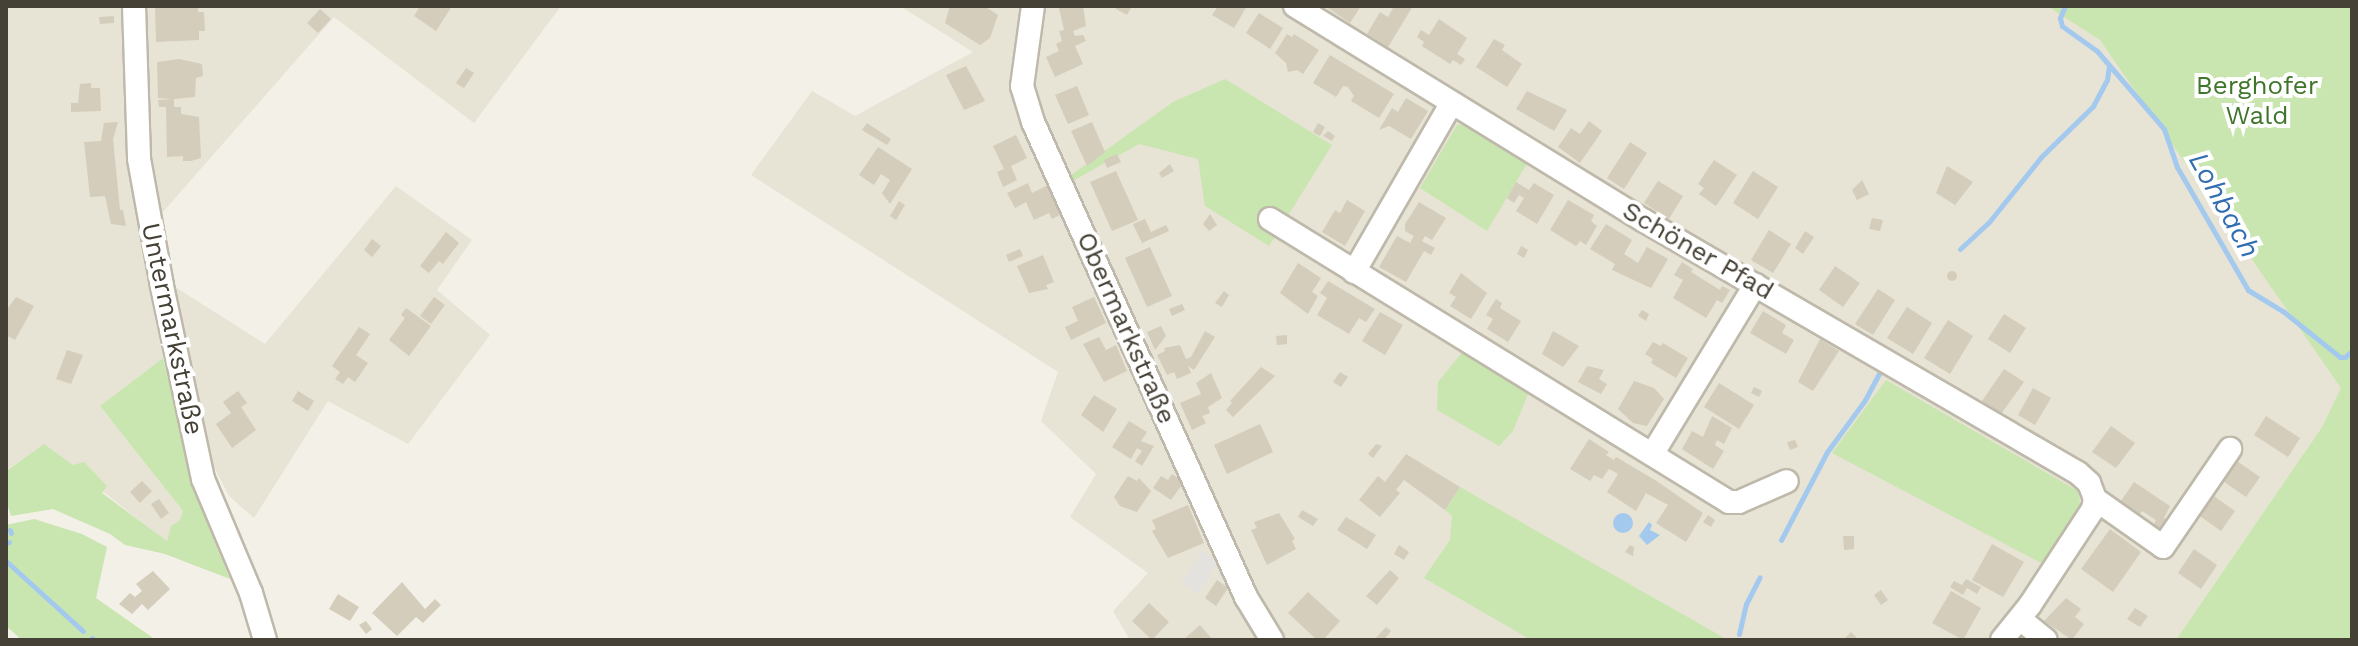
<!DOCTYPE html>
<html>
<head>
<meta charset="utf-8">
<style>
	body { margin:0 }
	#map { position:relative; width:2358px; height:646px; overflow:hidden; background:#f3f0e7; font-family:"Work Sans",sans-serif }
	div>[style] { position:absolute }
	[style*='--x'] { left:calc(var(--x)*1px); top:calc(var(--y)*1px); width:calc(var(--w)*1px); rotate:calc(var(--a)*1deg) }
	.residential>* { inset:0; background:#e7e3d5 }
	.green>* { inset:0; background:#c9e6b0 }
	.parking>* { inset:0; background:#e4e2df }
	.water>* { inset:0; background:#a4c9ee }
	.round { border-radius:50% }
	.stream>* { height:5px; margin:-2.5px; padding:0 2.5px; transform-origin:2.5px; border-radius:2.5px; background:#a4c9ee }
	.building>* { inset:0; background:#d4cdbc }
	.roads { filter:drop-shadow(2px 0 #beb9aa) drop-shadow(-2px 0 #beb9aa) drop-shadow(0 2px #beb9aa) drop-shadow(0 -2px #beb9aa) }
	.minor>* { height:22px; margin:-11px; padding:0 11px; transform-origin:11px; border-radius:11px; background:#fff }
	span { translate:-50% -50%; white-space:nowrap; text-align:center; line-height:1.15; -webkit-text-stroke:8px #fff; paint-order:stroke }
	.park-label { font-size:26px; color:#40762b }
	.street-label { font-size:26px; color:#464136 }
	.water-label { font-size:28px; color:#326eaf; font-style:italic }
	.frame { position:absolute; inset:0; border:8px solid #464136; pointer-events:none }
</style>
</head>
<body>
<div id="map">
	<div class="residential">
		<div style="clip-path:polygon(6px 6px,561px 6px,474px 123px,334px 17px,155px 221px,172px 285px,265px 344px,396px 186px,472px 240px,437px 290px,490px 335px,408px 444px,328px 401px,254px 518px,229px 496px,214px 467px,185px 348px,163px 358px,100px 406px,183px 511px,180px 520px,171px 527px,167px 542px,44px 445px,6px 470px)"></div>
		<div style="clip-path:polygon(900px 6px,2047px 6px,2100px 39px,2342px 388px,2322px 427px,2176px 640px,1130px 640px,1113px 611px,1148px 573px,1070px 517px,1096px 474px,1041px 421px,1058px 372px,751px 175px,812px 91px,855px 116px,973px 52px)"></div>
	</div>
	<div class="green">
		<div style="clip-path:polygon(2047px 6px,2352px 6px,2352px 640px,2176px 640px,2322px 427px,2341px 388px,2100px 40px)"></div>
		<div style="clip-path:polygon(1225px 79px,1332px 145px,1269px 246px,1205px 206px,1198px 159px,1139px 144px,1069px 183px,1067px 178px,1173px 102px)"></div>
		<div style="clip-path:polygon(1466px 124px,1528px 162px,1487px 231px,1420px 188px,1457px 125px)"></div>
		<div style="clip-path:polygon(1465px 349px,1532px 384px,1513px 431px,1499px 446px,1437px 410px,1438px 382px)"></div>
		<div style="clip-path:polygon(163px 358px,199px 503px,230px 579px,165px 554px,125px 545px,110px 534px,53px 509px,11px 516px,6px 500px,6px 471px,44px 444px,73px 465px,84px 462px,107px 486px,102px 493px,167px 541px,171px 526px,180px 520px,183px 511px,100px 406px)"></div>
		<div style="clip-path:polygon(1886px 380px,2078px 491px,2081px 508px,2047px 566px,1832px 453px)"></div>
		<div style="clip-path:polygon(1460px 487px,1610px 573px,1728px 640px,1531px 640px,1424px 578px,1450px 540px,1452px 516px,1445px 510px)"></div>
		<div style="clip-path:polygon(34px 519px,82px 534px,107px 547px,96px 598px,156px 640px,22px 640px,6px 626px,6px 525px)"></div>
	</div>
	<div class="parking">
		<div style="clip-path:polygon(1202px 551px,1218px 562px,1198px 594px,1181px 583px)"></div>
	</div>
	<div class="water">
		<div class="round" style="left:1613px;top:513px;width:20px;height:20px"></div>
		<div style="clip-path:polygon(1649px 522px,1652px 525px,1650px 530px,1660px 535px,1647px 545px,1639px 536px)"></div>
	</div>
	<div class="stream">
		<div style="--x:2065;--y:6;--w:13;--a:113"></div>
		<div style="--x:2060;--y:18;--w:8;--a:76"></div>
		<div style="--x:2062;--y:26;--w:43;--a:35.5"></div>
		<div style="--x:2097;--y:51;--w:103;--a:49.3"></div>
		<div style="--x:2164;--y:129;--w:40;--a:71.1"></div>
		<div style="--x:2177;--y:167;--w:142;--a:60"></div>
		<div style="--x:2248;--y:290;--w:42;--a:31.4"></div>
		<div style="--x:2284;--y:312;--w:72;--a:38.8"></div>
		<div style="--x:2340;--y:357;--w:5;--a:0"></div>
		<div style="--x:2345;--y:357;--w:9;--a:-41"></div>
		<div style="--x:1960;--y:249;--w:40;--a:-43"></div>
		<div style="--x:1989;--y:222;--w:83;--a:-51.3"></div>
		<div style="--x:2041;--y:157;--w:73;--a:-44.4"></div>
		<div style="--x:2093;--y:106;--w:30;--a:-62"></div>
		<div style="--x:2107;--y:80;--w:15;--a:-82"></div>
		<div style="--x:10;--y:530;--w:3;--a:72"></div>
		<div style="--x:1781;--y:540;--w:99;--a:-62.4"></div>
		<div style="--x:1827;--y:452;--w:64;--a:-53.8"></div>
		<div style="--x:1865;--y:400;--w:32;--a:-62"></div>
		<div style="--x:6;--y:543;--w:3;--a:-18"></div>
		<div style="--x:6;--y:561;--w:104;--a:42.3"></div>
		<div style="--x:1739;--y:634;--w:31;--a:-77"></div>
		<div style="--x:1746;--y:604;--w:30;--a:-63"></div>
		<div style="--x:92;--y:638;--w:3;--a:45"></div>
	</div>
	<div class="building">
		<div style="clip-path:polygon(198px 6px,198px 12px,204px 12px,205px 31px,199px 31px,199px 40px,156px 42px,155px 7px)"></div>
		<div style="clip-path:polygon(420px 6px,452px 6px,436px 31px,414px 16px)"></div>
		<div style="clip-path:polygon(950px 6px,984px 6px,998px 15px,990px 38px,980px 45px,945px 23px)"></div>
		<div style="clip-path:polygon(1083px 6px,1086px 26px,1073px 31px,1075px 36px,1083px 35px,1086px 41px,1075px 46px,1083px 64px,1055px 77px,1046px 57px,1059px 51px,1056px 44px,1062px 41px,1059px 31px,1064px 30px,1059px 8px)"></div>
		<div style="clip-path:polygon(1117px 6px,1128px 6px,1131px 8px,1127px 15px,1116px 9px)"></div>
		<div style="clip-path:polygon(1218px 6px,1247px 6px,1234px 28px,1212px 15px)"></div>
		<div style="clip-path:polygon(1325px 6px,1361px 6px,1350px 23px)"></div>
		<div style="clip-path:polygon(1394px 6px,1413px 6px,1388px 47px,1367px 34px,1380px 12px,1388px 17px)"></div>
		<div style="clip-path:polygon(320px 9px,331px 19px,318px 33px,307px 23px)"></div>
		<div style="clip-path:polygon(1259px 13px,1283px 28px,1270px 49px,1246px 33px)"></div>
		<div style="clip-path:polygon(114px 16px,114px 23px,100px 24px,99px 17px)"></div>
		<div style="clip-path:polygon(1439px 19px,1467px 38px,1457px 54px,1465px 59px,1461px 65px,1453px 60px,1450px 64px,1422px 46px,1424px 42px,1417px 37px,1421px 30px,1429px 35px)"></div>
		<div style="clip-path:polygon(1287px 34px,1292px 37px,1294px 34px,1319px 50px,1303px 74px,1297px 70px,1288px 72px,1286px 63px,1275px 53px)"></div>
		<div style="clip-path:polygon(1494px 39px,1505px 45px,1502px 50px,1522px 64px,1507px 87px,1476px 67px)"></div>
		<div style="clip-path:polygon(1330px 55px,1394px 94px,1379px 118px,1351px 101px,1354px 96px,1348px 87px,1343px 86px,1336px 97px,1313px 83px)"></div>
		<div style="clip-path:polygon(179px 59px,202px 64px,203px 76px,196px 78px,195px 97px,174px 99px,174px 107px,181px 107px,181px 114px,199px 117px,201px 158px,191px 161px,183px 161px,183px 156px,167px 157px,166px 107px,159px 107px,158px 100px,172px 99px,158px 98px,157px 62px)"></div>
		<div style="clip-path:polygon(966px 66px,985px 101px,964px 110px,946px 75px)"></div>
		<div style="clip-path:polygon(466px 68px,474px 73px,464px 88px,456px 83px)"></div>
		<div style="clip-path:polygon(91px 83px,91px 88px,100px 88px,101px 111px,71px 112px,71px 103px,78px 103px,80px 84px)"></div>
		<div style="clip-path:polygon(1077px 86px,1089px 115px,1068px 124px,1055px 95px)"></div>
		<div style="clip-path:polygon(1527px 91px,1567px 110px,1554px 131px,1516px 109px)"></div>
		<div style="clip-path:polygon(1406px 98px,1428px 111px,1411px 139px,1389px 126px,1379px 130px,1392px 108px,1398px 112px)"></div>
		<div style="clip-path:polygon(1589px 121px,1602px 131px,1580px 163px,1558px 147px,1571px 128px,1580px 134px)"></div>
		<div style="clip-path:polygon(118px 122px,113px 139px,120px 210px,123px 210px,126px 226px,111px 224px,105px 196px,90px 197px,84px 142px,101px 141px,104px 123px)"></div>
		<div style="clip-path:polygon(1092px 122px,1105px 152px,1087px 166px,1071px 131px)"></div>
		<div style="clip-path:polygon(867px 123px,891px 139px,887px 145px,862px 130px)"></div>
		<div style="clip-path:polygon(1318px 123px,1325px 127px,1320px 136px,1313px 132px)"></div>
		<div style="clip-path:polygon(1328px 131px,1335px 136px,1332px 141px,1323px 136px)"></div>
		<div style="clip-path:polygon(1016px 135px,1027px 158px,1011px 166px,1017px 180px,1003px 187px,997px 172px,1004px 169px,993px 146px)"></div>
		<div style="clip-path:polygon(1630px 142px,1647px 153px,1624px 189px,1607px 178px)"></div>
		<div style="clip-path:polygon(878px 147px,912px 169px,890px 204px,882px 193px,890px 180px,881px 174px,874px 185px,859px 175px)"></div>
		<div style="clip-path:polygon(1117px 154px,1121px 162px,1107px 168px,1104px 160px)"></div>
		<div style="clip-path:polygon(1714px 160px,1737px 175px,1716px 206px,1699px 194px,1704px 188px,1698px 184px)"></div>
		<div style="clip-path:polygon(1170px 164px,1174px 171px,1162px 178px,1159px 173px)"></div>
		<div style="clip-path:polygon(1947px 166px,1973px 182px,1955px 205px,1936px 193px)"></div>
		<div style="clip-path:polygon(1116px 171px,1138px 220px,1112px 231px,1090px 182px)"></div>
		<div style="clip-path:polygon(1753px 171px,1778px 187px,1758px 219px,1733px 203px)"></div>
		<div style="clip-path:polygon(1862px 180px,1869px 194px,1857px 200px,1852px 190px)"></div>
		<div style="clip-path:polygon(1658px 181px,1683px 196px,1669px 219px,1644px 203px)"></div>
		<div style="clip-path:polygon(1516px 182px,1529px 190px,1534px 183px,1554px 195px,1537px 224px,1516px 211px,1524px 198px,1519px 195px,1514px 203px,1507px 198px)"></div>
		<div style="clip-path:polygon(1028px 183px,1032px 193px,1048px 185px,1062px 214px,1052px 219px,1049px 213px,1034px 220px,1026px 202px,1015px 208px,1007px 193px)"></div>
		<div style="clip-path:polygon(1347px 200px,1365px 211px,1345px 246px,1322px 232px,1335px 210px,1340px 213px)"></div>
		<div style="clip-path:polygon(1568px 200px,1594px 215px,1591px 221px,1597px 226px,1586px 245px,1580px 241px,1576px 246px,1550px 230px)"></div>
		<div style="clip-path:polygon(899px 201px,905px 205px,896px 220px,890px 216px)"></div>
		<div style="clip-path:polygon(1419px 202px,1446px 218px,1432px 240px,1425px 236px,1422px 241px,1435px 248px,1431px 255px,1424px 251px,1406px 282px,1379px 267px,1397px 236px,1410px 243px,1414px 236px,1405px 231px,1405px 224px)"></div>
		<div style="clip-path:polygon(1210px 214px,1217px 225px,1209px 231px,1203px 224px)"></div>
		<div style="clip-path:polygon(1872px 218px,1883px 220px,1880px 231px,1869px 229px)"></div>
		<div style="clip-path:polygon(1145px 219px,1151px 232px,1166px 225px,1169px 231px,1142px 243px,1133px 224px)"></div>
		<div style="clip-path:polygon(1606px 224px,1632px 240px,1624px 254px,1638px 263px,1647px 247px,1668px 259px,1651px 288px,1612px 270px,1615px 264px,1590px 249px)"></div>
		<div style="clip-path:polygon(1769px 230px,1791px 244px,1773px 273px,1751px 260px)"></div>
		<div style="clip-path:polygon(1805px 231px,1814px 237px,1803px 254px,1795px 248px)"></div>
		<div style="clip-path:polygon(446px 232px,459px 243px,443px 264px,439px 261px,429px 273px,420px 266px)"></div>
		<div style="clip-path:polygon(372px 239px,381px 246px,372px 257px,364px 250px)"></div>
		<div style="clip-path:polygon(1521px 246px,1528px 250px,1524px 258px,1517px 254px)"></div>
		<div style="clip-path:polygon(1150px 247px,1172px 296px,1147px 307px,1125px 258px)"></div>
		<div style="clip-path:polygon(1020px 249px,1023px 256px,1009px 262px,1006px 255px)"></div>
		<div style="clip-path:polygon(1043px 255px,1054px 282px,1046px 285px,1048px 289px,1029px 293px,1017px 266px)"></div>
		<div style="clip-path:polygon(1682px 262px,1693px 269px,1691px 272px,1720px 290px,1722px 286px,1730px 290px,1722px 303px,1717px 300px,1706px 318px,1673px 298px,1683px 280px,1674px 275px)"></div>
		<div style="clip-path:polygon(1298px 263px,1321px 278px,1312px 292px,1318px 296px,1308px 314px,1280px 293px)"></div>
		<div style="clip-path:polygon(1835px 266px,1860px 283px,1843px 307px,1819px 290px)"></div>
		<div class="round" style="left:1947px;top:271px;width:10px;height:10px"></div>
		<div style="clip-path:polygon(1461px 273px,1487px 293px,1471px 319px,1450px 306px,1456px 297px,1449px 293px)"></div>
		<div style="clip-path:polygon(1328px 281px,1375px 309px,1366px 322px,1359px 318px,1349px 334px,1317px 315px,1327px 298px,1320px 293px)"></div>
		<div style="clip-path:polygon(1878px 289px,1895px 300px,1873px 335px,1855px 324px)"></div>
		<div style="clip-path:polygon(1224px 291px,1229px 295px,1222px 307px,1215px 303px)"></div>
		<div style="clip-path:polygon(16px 297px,34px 306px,15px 340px,6px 335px,6px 311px)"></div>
		<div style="clip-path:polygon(434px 297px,445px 305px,431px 324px,420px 316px)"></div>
		<div style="clip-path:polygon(1094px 297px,1106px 323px,1071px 340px,1065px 327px,1078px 321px,1072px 307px)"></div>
		<div style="clip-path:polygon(1496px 299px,1502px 303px,1500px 308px,1521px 321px,1508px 342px,1487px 329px,1493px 319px,1486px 315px)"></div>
		<div style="clip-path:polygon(1182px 304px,1185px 310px,1172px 316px,1169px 309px)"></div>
		<div style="clip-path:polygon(1907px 307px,1932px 323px,1913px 354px,1887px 338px)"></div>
		<div style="clip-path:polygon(406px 308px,431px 326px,409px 356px,389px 340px,405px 318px,401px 315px)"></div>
		<div style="clip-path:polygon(1642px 310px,1649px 314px,1646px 321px,1638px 316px)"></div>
		<div style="clip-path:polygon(1763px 311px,1786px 325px,1782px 333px,1794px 340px,1786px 354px,1750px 333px)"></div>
		<div style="clip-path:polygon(1380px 312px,1403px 325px,1385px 355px,1362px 341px)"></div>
		<div style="clip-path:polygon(2004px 314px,2026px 328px,2010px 353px,1988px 339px)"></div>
		<div style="clip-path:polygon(1948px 320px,1973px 336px,1950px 374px,1924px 358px)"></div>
		<div style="clip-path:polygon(1161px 326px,1166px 336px,1155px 350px,1147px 332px)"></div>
		<div style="clip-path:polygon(359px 327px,370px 334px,356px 355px,368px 363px,355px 382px,348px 377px,343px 384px,335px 379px,340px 372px,332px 366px)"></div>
		<div style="clip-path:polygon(1205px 331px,1215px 337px,1194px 370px,1188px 366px,1191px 373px,1177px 379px,1174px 372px,1167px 375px,1157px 355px,1165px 351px,1164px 348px,1180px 345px,1186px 359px,1191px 357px)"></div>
		<div style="clip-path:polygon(1553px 331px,1579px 346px,1563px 367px,1542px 354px)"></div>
		<div style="clip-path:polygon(1287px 335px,1287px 344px,1277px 345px,1276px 336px)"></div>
		<div style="clip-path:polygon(1099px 337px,1106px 350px,1116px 345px,1127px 371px,1104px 382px,1083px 344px)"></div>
		<div style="clip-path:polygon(1820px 339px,1839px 351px,1813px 391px,1798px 382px)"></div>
		<div style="clip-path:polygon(1653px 342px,1661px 346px,1663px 343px,1688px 358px,1676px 378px,1651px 363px,1653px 359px,1645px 354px)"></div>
		<div style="clip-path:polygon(67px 350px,83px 355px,71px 384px,56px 379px)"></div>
		<div style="clip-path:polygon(1587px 366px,1604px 370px,1599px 379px,1607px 384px,1601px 394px,1578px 382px)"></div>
		<div style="clip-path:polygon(1261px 367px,1275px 376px,1233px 417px,1226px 410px,1232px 403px,1230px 401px)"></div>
		<div style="clip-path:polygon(2004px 369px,2024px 382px,2001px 414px,1982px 401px)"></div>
		<div style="clip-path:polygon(1340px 372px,1348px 377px,1341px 387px,1333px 382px)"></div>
		<div style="clip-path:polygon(1211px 373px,1222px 398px,1208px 407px,1210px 413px,1202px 416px,1206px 423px,1192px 430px,1180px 403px,1201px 394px,1196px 383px)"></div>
		<div style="clip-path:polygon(1634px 381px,1654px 388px,1664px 399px,1647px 426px,1633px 423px,1618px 409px)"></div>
		<div style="clip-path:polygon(1719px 383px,1754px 405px,1739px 429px,1704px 407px)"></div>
		<div style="clip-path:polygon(1754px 387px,1762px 391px,1759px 397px,1751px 393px)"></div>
		<div style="clip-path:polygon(2033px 388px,2051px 398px,2035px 425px,2018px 415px)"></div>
		<div style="clip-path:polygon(238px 391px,247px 403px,241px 407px,256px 430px,232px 448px,216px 424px,231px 413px,223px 402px)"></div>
		<div style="clip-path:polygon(298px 391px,314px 401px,308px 411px,292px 401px)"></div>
		<div style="clip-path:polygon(1094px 395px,1117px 409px,1103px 432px,1081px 415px)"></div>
		<div style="clip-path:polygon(1712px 416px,1732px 428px,1724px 444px,1717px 440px,1715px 445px,1724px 451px,1713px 469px,1682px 449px,1692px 431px,1703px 437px)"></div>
		<div style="clip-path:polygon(2266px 416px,2300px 438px,2288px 457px,2254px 435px)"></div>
		<div style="clip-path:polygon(1129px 421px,1147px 432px,1141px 441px,1154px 446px,1142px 466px,1135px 461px,1142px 451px,1137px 448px,1131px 459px,1112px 447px)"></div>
		<div style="clip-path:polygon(1260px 424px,1273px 452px,1227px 474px,1214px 445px)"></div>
		<div style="clip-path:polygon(2111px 426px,2135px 443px,2116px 468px,2092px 452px)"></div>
		<div style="clip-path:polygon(1589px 439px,1609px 452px,1606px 455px,1614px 460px,1616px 457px,1655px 480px,1703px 513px,1686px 542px,1656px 523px,1668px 505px,1646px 493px,1636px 511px,1607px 492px,1618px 474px,1609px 469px,1602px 479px,1594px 475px,1590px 481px,1570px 469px)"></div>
		<div style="clip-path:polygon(1795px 440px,1798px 447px,1790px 450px,1787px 442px)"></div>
		<div style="clip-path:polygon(1376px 444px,1382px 446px,1373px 458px,1368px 454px)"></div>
		<div style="clip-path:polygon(1406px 454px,1460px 487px,1445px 510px,1404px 480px,1396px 490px,1400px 493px,1380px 517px,1359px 500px,1378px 476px,1385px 482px)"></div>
		<div style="clip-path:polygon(2234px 459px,2260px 477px,2246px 497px,2220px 479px)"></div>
		<div style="clip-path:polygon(1172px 474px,1184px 482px,1171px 500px,1153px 488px,1161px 476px,1168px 480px)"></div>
		<div style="clip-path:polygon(1128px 476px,1137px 481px,1139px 478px,1151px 491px,1137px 512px,1120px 506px,1114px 497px)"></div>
		<div style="clip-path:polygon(142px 481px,152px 491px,140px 503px,130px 492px)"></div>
		<div style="clip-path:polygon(2134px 482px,2170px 506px,2164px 518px,2172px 523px,2163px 540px,2151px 530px,2156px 520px,2142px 511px,2139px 516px,2121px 501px)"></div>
		<div style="clip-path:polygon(2211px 494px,2235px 511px,2221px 531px,2197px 514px)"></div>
		<div style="clip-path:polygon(159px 499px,169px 513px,161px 519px,151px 504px)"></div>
		<div style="clip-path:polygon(1188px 505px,1204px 543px,1168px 558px,1152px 531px,1156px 529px,1152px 520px)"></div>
		<div style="clip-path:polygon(1302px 510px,1318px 519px,1313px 526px,1298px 517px)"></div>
		<div style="clip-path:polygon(1279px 513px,1295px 539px,1292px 541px,1296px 549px,1267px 565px,1251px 530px,1257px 528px,1254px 522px)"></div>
		<div style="clip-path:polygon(1708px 515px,1715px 520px,1711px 527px,1703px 522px)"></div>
		<div style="clip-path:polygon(1346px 517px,1376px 535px,1367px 549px,1337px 530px)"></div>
		<div style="clip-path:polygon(2110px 529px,2141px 552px,2113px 592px,2081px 569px)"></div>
		<div style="clip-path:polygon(1843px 536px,1854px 536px,1854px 549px,1844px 550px)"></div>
		<div style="clip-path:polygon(1992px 544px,2024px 562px,2003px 597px,1972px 580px)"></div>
		<div style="clip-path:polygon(1399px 545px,1409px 552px,1404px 560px,1394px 554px)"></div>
		<div style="clip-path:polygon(1630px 545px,1634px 547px,1633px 556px,1625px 552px)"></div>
		<div style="clip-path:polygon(2194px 549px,2217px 565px,2201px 589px,2178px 573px)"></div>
		<div style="clip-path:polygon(1390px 570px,1399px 578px,1377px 605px,1366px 596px)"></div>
		<div style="clip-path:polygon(153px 571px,170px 589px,148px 610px,142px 604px,132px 614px,119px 604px,130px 593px,135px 597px,142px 591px,136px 584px)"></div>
		<div style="clip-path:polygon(1966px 579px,1981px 587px,1977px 594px,1967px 588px,1963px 595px,1950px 587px,1954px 581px,1962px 585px)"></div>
		<div style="clip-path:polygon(1217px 580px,1228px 588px,1216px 606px,1205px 598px)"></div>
		<div style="clip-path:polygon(402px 582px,425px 609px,435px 599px,441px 605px,423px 623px,416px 617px,397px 636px,372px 613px)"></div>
		<div style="clip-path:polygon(1881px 590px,1888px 600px,1881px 605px,1874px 595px)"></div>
		<div style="clip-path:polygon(1951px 591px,1981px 608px,1963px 640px,1932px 623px)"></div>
		<div style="clip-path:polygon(1308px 592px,1340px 621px,1323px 640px,1317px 640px,1288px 613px)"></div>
		<div style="clip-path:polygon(338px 594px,359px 607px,350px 621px,329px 609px)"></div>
		<div style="clip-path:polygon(2066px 598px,2081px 609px,2075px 617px,2084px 624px,2072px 640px,2044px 621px)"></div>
		<div style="clip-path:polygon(1149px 603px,1169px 622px,1152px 640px,1132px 621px)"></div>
		<div style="clip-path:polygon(2135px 608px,2148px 616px,2140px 627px,2127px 619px)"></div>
		<div style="clip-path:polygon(366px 621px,372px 629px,366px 634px,359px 625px)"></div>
		<div style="clip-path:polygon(1200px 625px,1213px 640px,1183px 640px)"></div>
		<div style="clip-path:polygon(1386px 627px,1391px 631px,1384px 640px,1374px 640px)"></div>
		<div style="clip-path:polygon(1851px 632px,1859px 640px,1843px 640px)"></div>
	</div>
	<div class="roads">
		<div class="minor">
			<div style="--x:134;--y:6;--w:153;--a:88.1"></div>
			<div style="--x:139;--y:159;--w:129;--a:79.7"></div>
			<div style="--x:162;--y:286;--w:197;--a:78"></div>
			<div style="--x:203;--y:479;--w:124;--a:67.2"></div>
			<div style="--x:251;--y:593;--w:49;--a:73.4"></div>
			<div style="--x:1033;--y:6;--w:81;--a:97.8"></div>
			<div style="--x:1022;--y:86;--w:38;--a:73"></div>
			<div style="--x:1033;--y:122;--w:521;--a:65.85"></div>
			<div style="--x:1246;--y:597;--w:50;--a:58.8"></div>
			<div style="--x:1295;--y:6;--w:409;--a:31.6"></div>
			<div style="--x:1643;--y:220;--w:503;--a:30.18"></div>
			<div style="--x:2078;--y:473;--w:15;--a:42"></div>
			<div style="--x:2089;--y:483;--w:17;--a:69"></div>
			<div style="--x:1270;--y:219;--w:539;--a:31.66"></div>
			<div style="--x:1729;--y:502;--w:10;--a:0"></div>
			<div style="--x:1739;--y:502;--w:52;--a:-23.6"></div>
			<div style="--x:1354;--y:272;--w:194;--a:-60"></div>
			<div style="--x:1653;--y:453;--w:197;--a:-58.7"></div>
			<div style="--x:2095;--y:499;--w:83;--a:35.2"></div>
			<div style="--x:2163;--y:547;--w:119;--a:-55.6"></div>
			<div style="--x:2020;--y:619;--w:33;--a:39"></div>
			<div style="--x:2002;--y:640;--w:45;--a:-51.3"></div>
			<div style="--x:2030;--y:605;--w:115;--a:-56.7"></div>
			<div style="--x:2093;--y:509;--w:10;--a:-79"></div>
		</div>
	</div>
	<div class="park-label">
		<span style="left:2257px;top:101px">Berghofer<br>Wald</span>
	</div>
	<div class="street-label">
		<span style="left:1698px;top:251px;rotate:30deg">Schöner Pfad</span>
		<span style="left:1126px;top:328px;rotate:66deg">Obermarkstraße</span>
		<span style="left:172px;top:329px;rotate:78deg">Untermarkstraße</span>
	</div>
	<div class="water-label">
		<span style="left:2224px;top:205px;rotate:61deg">Lohbach</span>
	</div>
	<div class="frame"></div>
</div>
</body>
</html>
